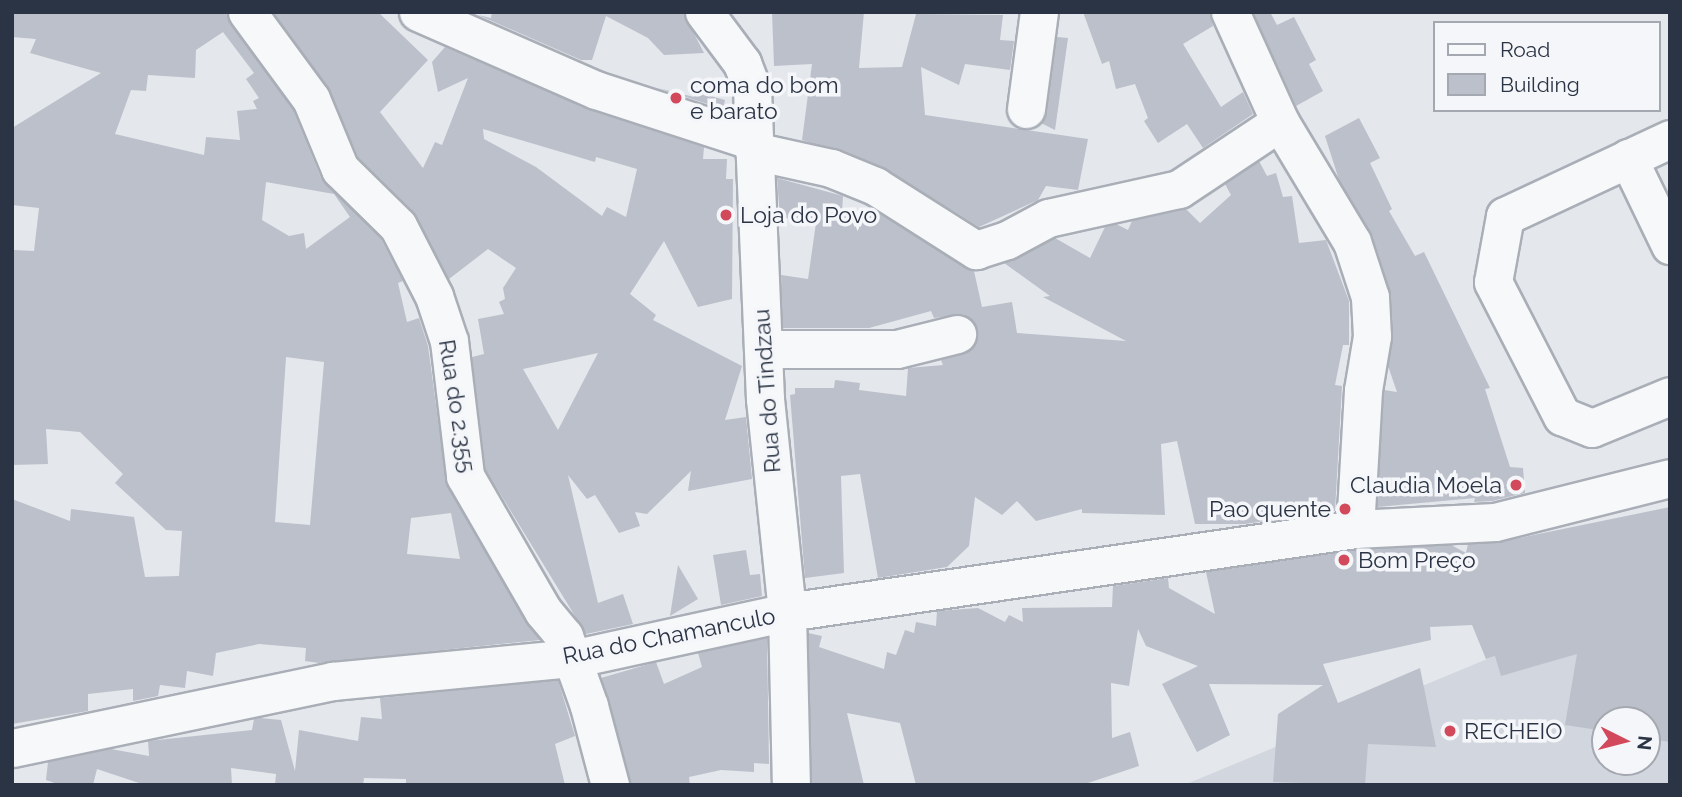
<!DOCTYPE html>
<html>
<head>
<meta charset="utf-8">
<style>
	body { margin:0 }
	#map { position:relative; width:1682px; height:797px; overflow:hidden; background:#e4e7ec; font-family:Raleway,sans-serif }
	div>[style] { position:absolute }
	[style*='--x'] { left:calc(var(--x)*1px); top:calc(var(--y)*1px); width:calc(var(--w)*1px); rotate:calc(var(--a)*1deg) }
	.built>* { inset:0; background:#d2d6de }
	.building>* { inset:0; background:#bbc0ca }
	.roads { filter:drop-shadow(2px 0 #a9aeb7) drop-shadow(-2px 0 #a9aeb7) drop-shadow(0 2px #a9aeb7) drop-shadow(0 -2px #a9aeb7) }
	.minor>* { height:37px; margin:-18.5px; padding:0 18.5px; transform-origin:18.5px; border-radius:18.5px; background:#f7f8fa }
	.dots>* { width:19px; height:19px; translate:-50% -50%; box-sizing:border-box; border:4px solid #f4f6f9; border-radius:50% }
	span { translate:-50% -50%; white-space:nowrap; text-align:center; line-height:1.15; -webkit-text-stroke:7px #f4f6f9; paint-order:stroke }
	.poi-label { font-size:23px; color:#2b3445 }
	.left { translate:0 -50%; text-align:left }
	.right { translate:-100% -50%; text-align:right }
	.street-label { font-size:23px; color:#2b3445 }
	.frame { position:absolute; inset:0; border:14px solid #2b3445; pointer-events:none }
	.legend { position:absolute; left:1433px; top:21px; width:228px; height:91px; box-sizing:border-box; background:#f4f6f9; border:2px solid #a4a8b1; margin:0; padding:9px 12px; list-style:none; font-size:21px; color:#2b3445 }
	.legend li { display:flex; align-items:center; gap:14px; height:35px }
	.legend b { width:35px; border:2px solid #a4a8b1 }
	.north { position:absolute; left:1591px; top:706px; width:70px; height:70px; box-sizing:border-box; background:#f4f6f9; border:2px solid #a4a8b1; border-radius:50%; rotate:96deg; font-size:19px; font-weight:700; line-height:28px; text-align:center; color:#2b3445 }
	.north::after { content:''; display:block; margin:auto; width:24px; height:32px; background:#d1495b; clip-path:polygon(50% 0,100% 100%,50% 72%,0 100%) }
</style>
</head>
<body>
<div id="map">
	<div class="built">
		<div style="clip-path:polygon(evenodd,1670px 602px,1670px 785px,1184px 785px,1492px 657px,1670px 602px,1605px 720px,1647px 720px,1647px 762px,1605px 762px,1605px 720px)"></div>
	</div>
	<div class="building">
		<div style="clip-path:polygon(evenodd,12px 12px,226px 12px,230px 24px,293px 109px,321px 178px,381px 239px,403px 281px,398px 283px,407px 322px,419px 318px,428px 346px,447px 486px,540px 640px,319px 663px,305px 661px,306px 648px,259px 644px,216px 653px,213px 676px,187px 671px,185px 688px,160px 685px,158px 696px,133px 701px,133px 689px,88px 694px,88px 711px,12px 724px,12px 499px,70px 521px,71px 509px,134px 517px,145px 577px,179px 576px,182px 531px,166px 530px,115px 483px,123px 474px,80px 432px,46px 429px,48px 464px,12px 465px,14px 250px,34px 251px,39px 208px,12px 205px,12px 128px,101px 73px,30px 53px,36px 39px,12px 37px,12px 12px,223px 32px,254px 73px,246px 79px,259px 98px,253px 101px,257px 109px,237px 111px,240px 140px,206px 137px,204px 155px,115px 134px,131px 90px,146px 91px,148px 75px,195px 78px,196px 50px,223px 32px,12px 12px,266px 182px,334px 194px,350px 217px,306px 249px,304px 233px,289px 236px,262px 220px,266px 182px,12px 12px,286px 357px,324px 362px,310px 525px,275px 522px,286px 357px,12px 12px,451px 513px,460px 559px,407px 554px,411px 518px,451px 513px)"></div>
		<div style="clip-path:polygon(evenodd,273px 12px,378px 12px,428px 60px,380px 112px,423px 168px,435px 142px,442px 145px,468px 78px,438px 92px,432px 62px,445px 47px,588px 109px,704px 147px,703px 159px,727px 159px,726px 179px,733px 179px,732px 299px,698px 307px,664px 241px,630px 294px,656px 315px,653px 320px,742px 366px,725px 420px,746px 417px,752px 479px,688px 491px,691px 471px,647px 514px,635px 512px,640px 526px,619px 533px,595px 495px,587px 499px,568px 475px,598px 603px,623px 594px,633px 624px,586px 634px,485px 469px,472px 357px,484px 354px,478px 319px,504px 314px,499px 302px,505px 299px,503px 288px,516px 268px,488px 249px,449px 279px,413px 211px,358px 157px,328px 87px,273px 12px,483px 129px,595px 162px,596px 157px,637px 169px,626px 217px,607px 207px,602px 216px,536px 167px,484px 139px,483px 129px,273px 12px,598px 353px,558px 430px,523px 369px,598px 353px)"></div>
		<div style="clip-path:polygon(492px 12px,683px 12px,704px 53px,664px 55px,648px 38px,606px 16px,592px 60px,581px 60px,478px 15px,491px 18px)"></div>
		<div style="clip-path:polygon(772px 12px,864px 12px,859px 68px,902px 67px,916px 14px,1003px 15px,1000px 40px,1014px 41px,1010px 70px,965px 64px,959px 85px,921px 67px,925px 115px,1088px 139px,1078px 190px,1046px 186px,1038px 200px,979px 227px,883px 167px,802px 140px,812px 64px,774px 66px)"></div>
		<div style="clip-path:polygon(1083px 12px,1209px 12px,1213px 26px,1183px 44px,1221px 107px,1243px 92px,1253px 114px,1203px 148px,1187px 124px,1158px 143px,1144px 121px,1148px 118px,1135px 84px,1116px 89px,1109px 61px,1102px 64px)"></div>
		<div style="clip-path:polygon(1253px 12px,1270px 12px,1277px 25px,1294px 17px,1316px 60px,1309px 64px,1323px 91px,1296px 106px)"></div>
		<div style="clip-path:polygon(1057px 37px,1068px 38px,1055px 130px,1041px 123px,1047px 112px)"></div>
		<div style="clip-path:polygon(658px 88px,694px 97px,695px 92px,725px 100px,723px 109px)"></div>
		<div style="clip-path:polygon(1359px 118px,1380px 158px,1370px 163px,1392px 209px,1389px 211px,1415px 256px,1424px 252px,1490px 388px,1485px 389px,1510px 467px,1523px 468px,1525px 493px,1492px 501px,1474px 502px,1475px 498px,1377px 507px,1384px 390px,1397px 392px,1388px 366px,1393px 335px,1391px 296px,1372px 235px,1339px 180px,1325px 136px)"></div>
		<div style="clip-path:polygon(1259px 161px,1267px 176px,1276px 173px,1283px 197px,1292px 196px,1299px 243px,1326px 240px,1349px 301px,1349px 345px,1343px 345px,1335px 385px,1342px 386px,1335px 511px,1245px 524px,1195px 524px,1177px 441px,1161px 444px,1165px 515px,1082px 513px,1082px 509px,1036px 521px,1017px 501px,1002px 515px,975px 497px,969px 546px,947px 567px,878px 578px,860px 474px,841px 476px,844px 573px,805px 578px,790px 395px,795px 394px,795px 388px,834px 388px,835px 380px,860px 383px,859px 390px,906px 396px,908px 368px,943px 365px,941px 360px,963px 354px,977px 340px,977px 330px,963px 314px,934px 318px,931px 311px,869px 328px,783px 328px,781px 275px,808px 279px,816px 223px,780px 217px,777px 178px,843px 196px,842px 212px,878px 213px,974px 271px,982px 307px,1012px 302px,1017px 333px,1126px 341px,1043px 297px,1050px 296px,1004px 263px,1055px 238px,1090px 258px,1105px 227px,1116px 224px,1128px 230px,1132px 221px,1186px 209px,1200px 223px,1231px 195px,1225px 184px)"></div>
		<div style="clip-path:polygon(1670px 507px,1670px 742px,1647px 738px,1647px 720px,1605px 720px,1605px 731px,1565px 725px,1577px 654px,1501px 676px,1495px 656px,1486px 659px,1472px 625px,1430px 627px,1431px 640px,1323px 664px,1338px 703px,1420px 668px,1436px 747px,1368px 744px,1365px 785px,1273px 782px,1278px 714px,1323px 685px,1209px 684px,1230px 735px,1197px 752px,1162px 684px,1198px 666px,1146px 646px,1138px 629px,1129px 686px,1111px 683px,1112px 738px,1130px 732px,1139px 766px,1082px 785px,916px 785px,900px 723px,847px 713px,864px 785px,812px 785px,808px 633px,822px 636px,819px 647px,884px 669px,887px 652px,896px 655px,905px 630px,914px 633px,916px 622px,936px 626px,937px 611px,978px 608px,1005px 622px,1009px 615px,1023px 622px,1022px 608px,1112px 607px,1113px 586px,1168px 578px,1169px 588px,1215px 614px,1206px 572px,1357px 550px,1451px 545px,1466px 553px,1468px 544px,1500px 542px)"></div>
		<div style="clip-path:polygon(746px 550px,750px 575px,760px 574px,762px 596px,721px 605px,713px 555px)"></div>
		<div style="clip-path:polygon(678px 565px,698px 599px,670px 616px)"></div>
		<div style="clip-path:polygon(767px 638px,769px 764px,754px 763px,754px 772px,721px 770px,689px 777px,690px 785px,630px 785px,601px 678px,656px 662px,664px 684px,702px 667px,698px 653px)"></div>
		<div style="clip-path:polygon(558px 680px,575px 736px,555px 744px,565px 785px,406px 785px,406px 779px,364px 778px,363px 785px,275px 785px,276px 774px,231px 768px,232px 785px,145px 785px,97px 769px,93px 785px,60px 785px,46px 780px,48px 762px,111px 749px,149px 756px,148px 741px,252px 730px,254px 719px,260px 718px,281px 720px,295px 771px,299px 730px,358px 741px,361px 717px,382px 719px,380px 698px)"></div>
	</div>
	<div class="roads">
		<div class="minor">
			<div style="--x:247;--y:12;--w:108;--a:53.7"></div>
			<div style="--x:311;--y:99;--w:76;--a:67.5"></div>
			<div style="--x:340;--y:169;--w:81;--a:44.5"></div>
			<div style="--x:398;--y:226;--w:79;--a:62.8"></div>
			<div style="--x:434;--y:296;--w:47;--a:71.6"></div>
			<div style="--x:449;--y:341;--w:136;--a:83.2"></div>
			<div style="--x:465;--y:476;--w:156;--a:60"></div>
			<div style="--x:543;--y:611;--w:33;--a:50"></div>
			<div style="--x:564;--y:636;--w:74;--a:70.3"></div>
			<div style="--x:589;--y:706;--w:82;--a:75.1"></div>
			<div style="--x:418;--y:12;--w:194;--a:23.7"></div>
			<div style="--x:596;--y:90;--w:165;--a:18"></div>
			<div style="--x:704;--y:12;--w:64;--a:53.3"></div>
			<div style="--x:742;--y:63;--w:28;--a:69"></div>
			<div style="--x:752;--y:89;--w:310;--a:87.6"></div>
			<div style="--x:765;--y:399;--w:214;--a:84.1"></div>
			<div style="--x:787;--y:612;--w:173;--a:88.7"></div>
			<div style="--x:1026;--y:109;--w:98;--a:-82.4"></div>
			<div style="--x:1670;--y:139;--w:182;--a:155"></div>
			<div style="--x:1505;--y:216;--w:67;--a:100.3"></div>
			<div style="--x:1493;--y:282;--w:151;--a:62.8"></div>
			<div style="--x:1562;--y:416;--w:32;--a:22"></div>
			<div style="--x:1592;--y:428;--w:84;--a:-22.3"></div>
			<div style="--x:754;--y:151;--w:79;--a:12.4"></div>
			<div style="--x:831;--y:168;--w:48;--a:22.2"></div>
			<div style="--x:875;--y:186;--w:120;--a:32.4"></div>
			<div style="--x:976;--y:250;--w:33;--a:-18"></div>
			<div style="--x:1007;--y:240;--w:47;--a:-28.2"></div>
			<div style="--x:1048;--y:218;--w:134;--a:-12.5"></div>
			<div style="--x:1179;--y:189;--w:121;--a:-33.6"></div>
			<div style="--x:1628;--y:158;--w:97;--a:64.2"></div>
			<div style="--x:763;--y:349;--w:134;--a:0"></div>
			<div style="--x:897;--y:349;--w:62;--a:-14"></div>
			<div style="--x:1355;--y:529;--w:140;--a:-2.9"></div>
			<div style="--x:1495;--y:522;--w:180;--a:-14.1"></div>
			<div style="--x:12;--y:748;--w:328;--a:-11.8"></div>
			<div style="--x:333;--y:681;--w:249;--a:-5.5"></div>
			<div style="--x:581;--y:657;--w:211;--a:-12.3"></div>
			<div style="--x:787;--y:612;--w:574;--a:-8.31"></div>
			<div style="--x:1355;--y:529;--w:139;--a:-86.7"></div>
			<div style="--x:1363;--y:390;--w:55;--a:-80.5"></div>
			<div style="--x:1372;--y:336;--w:39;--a:-93"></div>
			<div style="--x:1370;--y:297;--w:58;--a:-108.1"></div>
			<div style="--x:1352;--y:242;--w:140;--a:-121"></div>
			<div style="--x:1280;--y:122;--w:121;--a:-114.4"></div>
		</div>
	</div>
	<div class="dots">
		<div style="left:676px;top:98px;background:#d1495b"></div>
		<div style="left:726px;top:215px;background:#d1495b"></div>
		<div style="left:1516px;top:485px;background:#d1495b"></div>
		<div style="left:1345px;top:509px;background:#d1495b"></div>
		<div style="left:1344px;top:560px;background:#d1495b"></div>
		<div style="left:1450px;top:731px;background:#d1495b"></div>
	</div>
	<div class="poi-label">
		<span class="left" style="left:690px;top:98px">coma do bom<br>e barato</span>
		<span class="left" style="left:740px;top:215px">Loja do Povo</span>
		<span class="right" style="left:1502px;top:485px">Claudia Moela</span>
		<span class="right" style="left:1331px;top:509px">Pao quente</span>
		<span class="left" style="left:1358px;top:560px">Bom Preço</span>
		<span class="left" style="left:1464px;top:731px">RECHEIO</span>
	</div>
	<div class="street-label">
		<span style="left:767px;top:391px;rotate:-94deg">Rua do Tindzau</span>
		<span style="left:457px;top:406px;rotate:81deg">Rua do 2.355</span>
		<span style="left:669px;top:636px;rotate:-11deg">Rua do Chamanculo</span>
	</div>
	<div class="frame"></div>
	<ul class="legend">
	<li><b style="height:9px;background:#f7f8fa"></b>Road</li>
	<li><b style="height:19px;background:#bbc0ca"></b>Building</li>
	</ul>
	<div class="north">N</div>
</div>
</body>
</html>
